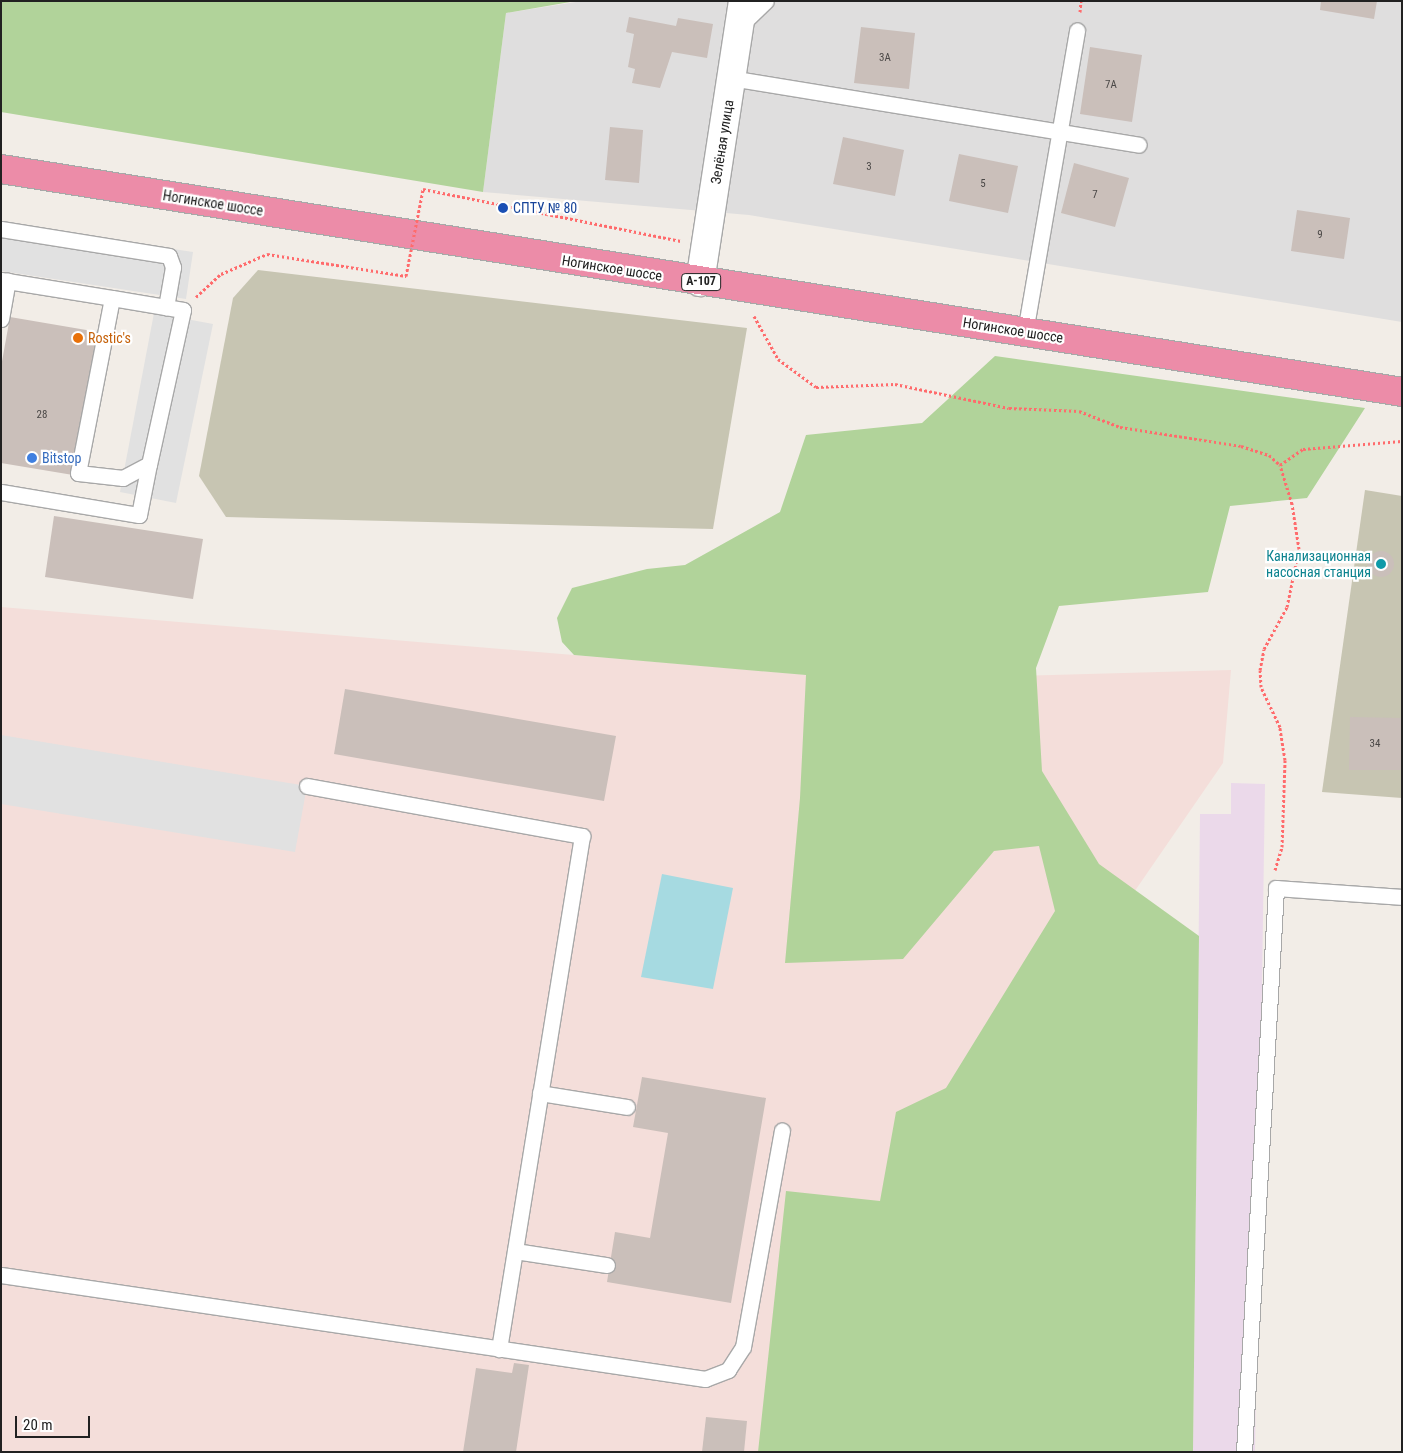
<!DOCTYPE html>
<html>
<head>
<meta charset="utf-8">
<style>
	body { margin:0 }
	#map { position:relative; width:1403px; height:1453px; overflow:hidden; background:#f2ede7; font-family:"Roboto Condensed",sans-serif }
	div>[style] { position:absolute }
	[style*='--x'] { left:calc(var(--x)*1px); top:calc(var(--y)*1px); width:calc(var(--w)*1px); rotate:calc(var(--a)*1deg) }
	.residential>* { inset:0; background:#dfdede }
	.industrial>* { inset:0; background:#ebd9ea }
	.military>* { inset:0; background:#f4deda }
	.construction>* { inset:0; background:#c7c5b2 }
	.forest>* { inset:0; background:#b1d39a }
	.parking>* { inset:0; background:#e1e1e1 }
	.water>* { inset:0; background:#a6dae1 }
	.building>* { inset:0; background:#cabfba }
	.round { border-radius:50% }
	.path>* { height:3px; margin-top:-1.5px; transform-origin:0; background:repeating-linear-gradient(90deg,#ff6b6c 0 2.5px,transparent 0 5px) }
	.roads { filter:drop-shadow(1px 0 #a8a8a8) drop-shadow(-1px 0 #a8a8a8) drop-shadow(0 1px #a8a8a8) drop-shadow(0 -1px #a8a8a8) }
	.lane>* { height:15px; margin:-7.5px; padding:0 7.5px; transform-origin:7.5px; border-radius:7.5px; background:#fff }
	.street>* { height:28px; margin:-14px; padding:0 14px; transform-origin:14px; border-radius:14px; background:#fff }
	.highway>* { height:28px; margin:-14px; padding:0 14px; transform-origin:14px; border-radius:14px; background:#ec8ca8 }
	.path-bridge>* { height:3px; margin-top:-1.5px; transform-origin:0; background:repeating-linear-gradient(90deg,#ff6b6c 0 2.5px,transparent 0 5px) }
	.dots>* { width:14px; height:14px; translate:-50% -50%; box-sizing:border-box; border:2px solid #fff; border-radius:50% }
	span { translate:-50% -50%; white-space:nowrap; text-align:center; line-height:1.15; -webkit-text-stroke:4.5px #fff; paint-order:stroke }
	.number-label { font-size:11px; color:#4b4847 }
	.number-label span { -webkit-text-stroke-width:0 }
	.shield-label span { padding:1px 4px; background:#fff; border:1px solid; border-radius:4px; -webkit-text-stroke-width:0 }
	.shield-label { font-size:12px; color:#212121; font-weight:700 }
	.street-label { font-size:14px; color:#212121 }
	.transit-label { font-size:14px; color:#164399 }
	.left { translate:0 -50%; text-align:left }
	.food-label { font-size:14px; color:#c56008 }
	.shop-label { font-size:14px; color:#366cbe }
	.culture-label { font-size:14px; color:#0d838f }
	.right { translate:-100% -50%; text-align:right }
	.frame { position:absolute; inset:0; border:2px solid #212121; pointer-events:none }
	.scale { position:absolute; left:15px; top:1416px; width:75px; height:22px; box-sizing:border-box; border:2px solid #212121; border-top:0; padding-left:6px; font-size:15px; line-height:18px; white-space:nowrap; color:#212121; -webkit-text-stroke:4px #fff; paint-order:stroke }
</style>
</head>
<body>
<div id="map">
	<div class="residential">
		<div style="clip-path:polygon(582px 1px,1402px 1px,1402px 322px,749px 215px,483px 192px,506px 13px)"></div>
	</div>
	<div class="industrial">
		<div style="clip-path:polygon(1231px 783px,1265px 784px,1255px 1452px,1193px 1452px,1200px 814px,1231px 814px)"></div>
	</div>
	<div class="military">
		<div style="clip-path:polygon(1px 607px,870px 680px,1231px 670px,1223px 763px,891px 1245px,825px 1452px,1px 1452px)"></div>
	</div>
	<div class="construction">
		<div style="clip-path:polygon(258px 270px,747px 328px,713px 529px,226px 517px,199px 476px,233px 298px)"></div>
		<div style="clip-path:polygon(1365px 490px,1402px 496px,1402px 798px,1322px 792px)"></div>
	</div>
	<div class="forest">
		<div style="clip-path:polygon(1px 1px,576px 1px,506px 13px,483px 192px,1px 112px)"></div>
		<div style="clip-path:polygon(995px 356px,1365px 408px,1307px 498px,1230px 506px,1208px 592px,1059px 606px,1036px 668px,1042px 771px,1099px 864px,1199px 936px,1193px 1452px,758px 1452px,786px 1191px,880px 1201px,896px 1112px,946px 1088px,1055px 911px,1039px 846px,994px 851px,903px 959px,785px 963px,800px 798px,806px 675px,574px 655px,562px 642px,557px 618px,572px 588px,647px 569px,685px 565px,780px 512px,806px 435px,922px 423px)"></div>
	</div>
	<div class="parking">
		<div style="clip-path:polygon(1px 223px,193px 252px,186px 299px,1px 271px)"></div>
		<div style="clip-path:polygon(154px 313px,213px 324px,176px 503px,120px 492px)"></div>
		<div style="clip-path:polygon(1px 735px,307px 786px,295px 852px,1px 804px)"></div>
	</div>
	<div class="water">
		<div style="clip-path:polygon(662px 874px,733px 888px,713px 989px,641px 977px)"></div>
	</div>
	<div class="building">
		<div style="clip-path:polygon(1321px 1px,1377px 1px,1374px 19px,1320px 10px)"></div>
		<div style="clip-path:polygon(629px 17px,676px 26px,678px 18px,713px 24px,707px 58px,672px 52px,660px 88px,632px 83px,635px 69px,628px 67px,634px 34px,626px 32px)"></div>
		<div style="clip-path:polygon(861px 27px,915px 33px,909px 89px,854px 83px)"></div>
		<div style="clip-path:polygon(1090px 47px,1142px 55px,1132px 122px,1080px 114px)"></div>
		<div style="clip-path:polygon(610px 127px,643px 130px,639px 183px,605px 180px)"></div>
		<div style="clip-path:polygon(843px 137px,904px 150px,895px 196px,833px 184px)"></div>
		<div style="clip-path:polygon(959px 154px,1018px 166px,1008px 213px,949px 201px)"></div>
		<div style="clip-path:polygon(1074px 163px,1129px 178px,1115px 227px,1061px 213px)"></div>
		<div style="clip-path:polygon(1297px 210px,1350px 218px,1344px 259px,1291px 251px)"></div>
		<div style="clip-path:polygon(10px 317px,98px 332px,73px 475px,1px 463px,1px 367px)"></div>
		<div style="clip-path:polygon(54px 516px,203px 539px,193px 599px,45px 577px)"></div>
		<div class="round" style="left:1368px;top:551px;width:26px;height:26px"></div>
		<div style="clip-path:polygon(345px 689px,616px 736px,604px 801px,334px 754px)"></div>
		<div style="clip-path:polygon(1350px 717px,1402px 718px,1402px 770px,1349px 770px)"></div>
		<div style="clip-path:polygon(642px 1077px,766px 1098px,731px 1303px,607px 1282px,615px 1232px,650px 1238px,668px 1133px,633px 1127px)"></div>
		<div style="clip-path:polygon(514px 1363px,529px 1365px,516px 1452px,463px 1452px,476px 1368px,512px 1373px)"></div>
		<div style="clip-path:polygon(706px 1417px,747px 1421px,744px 1452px,702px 1452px)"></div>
	</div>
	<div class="path">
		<div style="--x:1080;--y:12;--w:11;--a:-85"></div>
		<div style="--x:423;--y:189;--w:263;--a:11.4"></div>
		<div style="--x:196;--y:297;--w:34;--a:-43"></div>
		<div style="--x:221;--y:274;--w:50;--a:-23.5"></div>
		<div style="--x:267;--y:254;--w:141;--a:9"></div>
		<div style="--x:754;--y:316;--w:49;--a:60.8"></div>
		<div style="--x:778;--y:359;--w:47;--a:36.4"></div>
		<div style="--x:816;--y:387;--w:79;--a:-2.2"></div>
		<div style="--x:895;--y:384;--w:116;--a:11.9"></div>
		<div style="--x:1009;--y:408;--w:70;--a:2.5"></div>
		<div style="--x:1079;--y:411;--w:44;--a:21.3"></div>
		<div style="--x:1120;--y:427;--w:122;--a:8.9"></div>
		<div style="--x:1241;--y:446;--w:29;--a:18"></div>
		<div style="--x:1269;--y:455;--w:15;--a:42"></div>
		<div style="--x:1275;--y:870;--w:24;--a:-73"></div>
		<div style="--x:1282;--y:847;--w:87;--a:-88"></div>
		<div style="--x:1285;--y:760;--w:33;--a:-99"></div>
		<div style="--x:1280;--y:727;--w:44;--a:-115.4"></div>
		<div style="--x:1261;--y:687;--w:17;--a:-93"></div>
		<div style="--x:1260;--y:670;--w:21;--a:-79"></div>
		<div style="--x:1264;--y:649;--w:48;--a:-61.3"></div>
		<div style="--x:1287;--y:607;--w:59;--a:-78.3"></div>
		<div style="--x:1299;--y:549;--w:46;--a:-98.8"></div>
		<div style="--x:1292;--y:504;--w:41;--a:-107.1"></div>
		<div style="--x:1280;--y:465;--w:28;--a:-35"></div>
		<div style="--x:1303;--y:449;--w:99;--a:-4.6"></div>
	</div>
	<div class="roads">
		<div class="lane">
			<div style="--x:742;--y:24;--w:33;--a:-44"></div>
			<div style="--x:731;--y:78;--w:413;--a:9.3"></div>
			<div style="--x:1;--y:229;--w:170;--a:9.1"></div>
			<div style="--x:169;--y:256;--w:12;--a:70"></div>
			<div style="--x:173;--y:267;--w:41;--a:99.9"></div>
			<div style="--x:1;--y:280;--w:112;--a:9.2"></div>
			<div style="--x:112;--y:298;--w:72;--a:9.6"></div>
			<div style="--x:183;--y:310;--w:158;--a:102.4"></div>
			<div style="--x:149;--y:464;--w:30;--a:152"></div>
			<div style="--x:123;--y:478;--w:45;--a:-173.7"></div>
			<div style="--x:78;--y:473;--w:178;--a:-79"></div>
			<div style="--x:1;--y:319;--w:39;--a:-80"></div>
			<div style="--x:1025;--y:332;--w:306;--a:-80.2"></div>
			<div style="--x:1;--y:492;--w:140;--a:9.5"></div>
			<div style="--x:139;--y:515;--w:52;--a:-78.9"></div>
			<div style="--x:307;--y:786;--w:280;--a:10.3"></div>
			<div style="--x:582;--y:836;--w:520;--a:99.19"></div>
			<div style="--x:540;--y:1093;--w:88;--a:9.1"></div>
			<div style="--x:515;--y:1251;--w:93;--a:8.7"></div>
			<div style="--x:1;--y:1275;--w:712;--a:8.4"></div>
			<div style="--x:705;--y:1379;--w:25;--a:-21"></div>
			<div style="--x:728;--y:1370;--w:27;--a:-57"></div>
			<div style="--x:743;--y:1347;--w:220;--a:-79.8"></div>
			<div style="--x:1244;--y:1452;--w:565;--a:-86.75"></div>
			<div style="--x:1276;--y:888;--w:126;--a:4.1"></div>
		</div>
		<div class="street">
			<div style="--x:700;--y:282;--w:284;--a:-81.3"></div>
		</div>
		<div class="highway">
			<div style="--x:1;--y:169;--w:1419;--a:9.04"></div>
		</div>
	</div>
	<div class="path-bridge">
		<div style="--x:406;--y:276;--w:89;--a:-78.9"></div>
	</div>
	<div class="dots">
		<div style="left:503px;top:208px;background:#1a4fb4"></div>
		<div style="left:78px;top:338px;background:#e8710a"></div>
		<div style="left:32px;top:458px;background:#3f7fe0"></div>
		<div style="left:1381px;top:564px;background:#0f9aa8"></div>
	</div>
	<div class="number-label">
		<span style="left:885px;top:58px">3А</span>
		<span style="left:1111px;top:85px">7А</span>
		<span style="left:869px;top:167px">3</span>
		<span style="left:983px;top:184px">5</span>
		<span style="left:1095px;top:195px">7</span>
		<span style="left:1320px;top:235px">9</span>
		<span style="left:42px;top:415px">28</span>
		<span style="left:1375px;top:744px">34</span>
	</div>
	<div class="shield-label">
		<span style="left:701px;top:282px">А-107</span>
	</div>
	<div class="street-label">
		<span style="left:722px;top:142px;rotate:-81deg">Зелёная улица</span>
		<span style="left:213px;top:203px;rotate:9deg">Ногинское шоссе</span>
		<span style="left:612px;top:268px;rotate:9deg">Ногинское шоссе</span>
		<span style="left:1013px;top:330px;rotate:9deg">Ногинское шоссе</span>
	</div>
	<div class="transit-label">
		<span class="left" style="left:513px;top:208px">СПТУ № 80</span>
	</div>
	<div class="food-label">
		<span class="left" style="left:88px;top:338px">Rostic's</span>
	</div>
	<div class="shop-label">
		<span class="left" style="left:42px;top:458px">Bitstop</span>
	</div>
	<div class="culture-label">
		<span class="right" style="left:1371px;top:564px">Канализационная<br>насосная станция</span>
	</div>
	<div class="frame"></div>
	<div class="scale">20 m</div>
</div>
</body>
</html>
